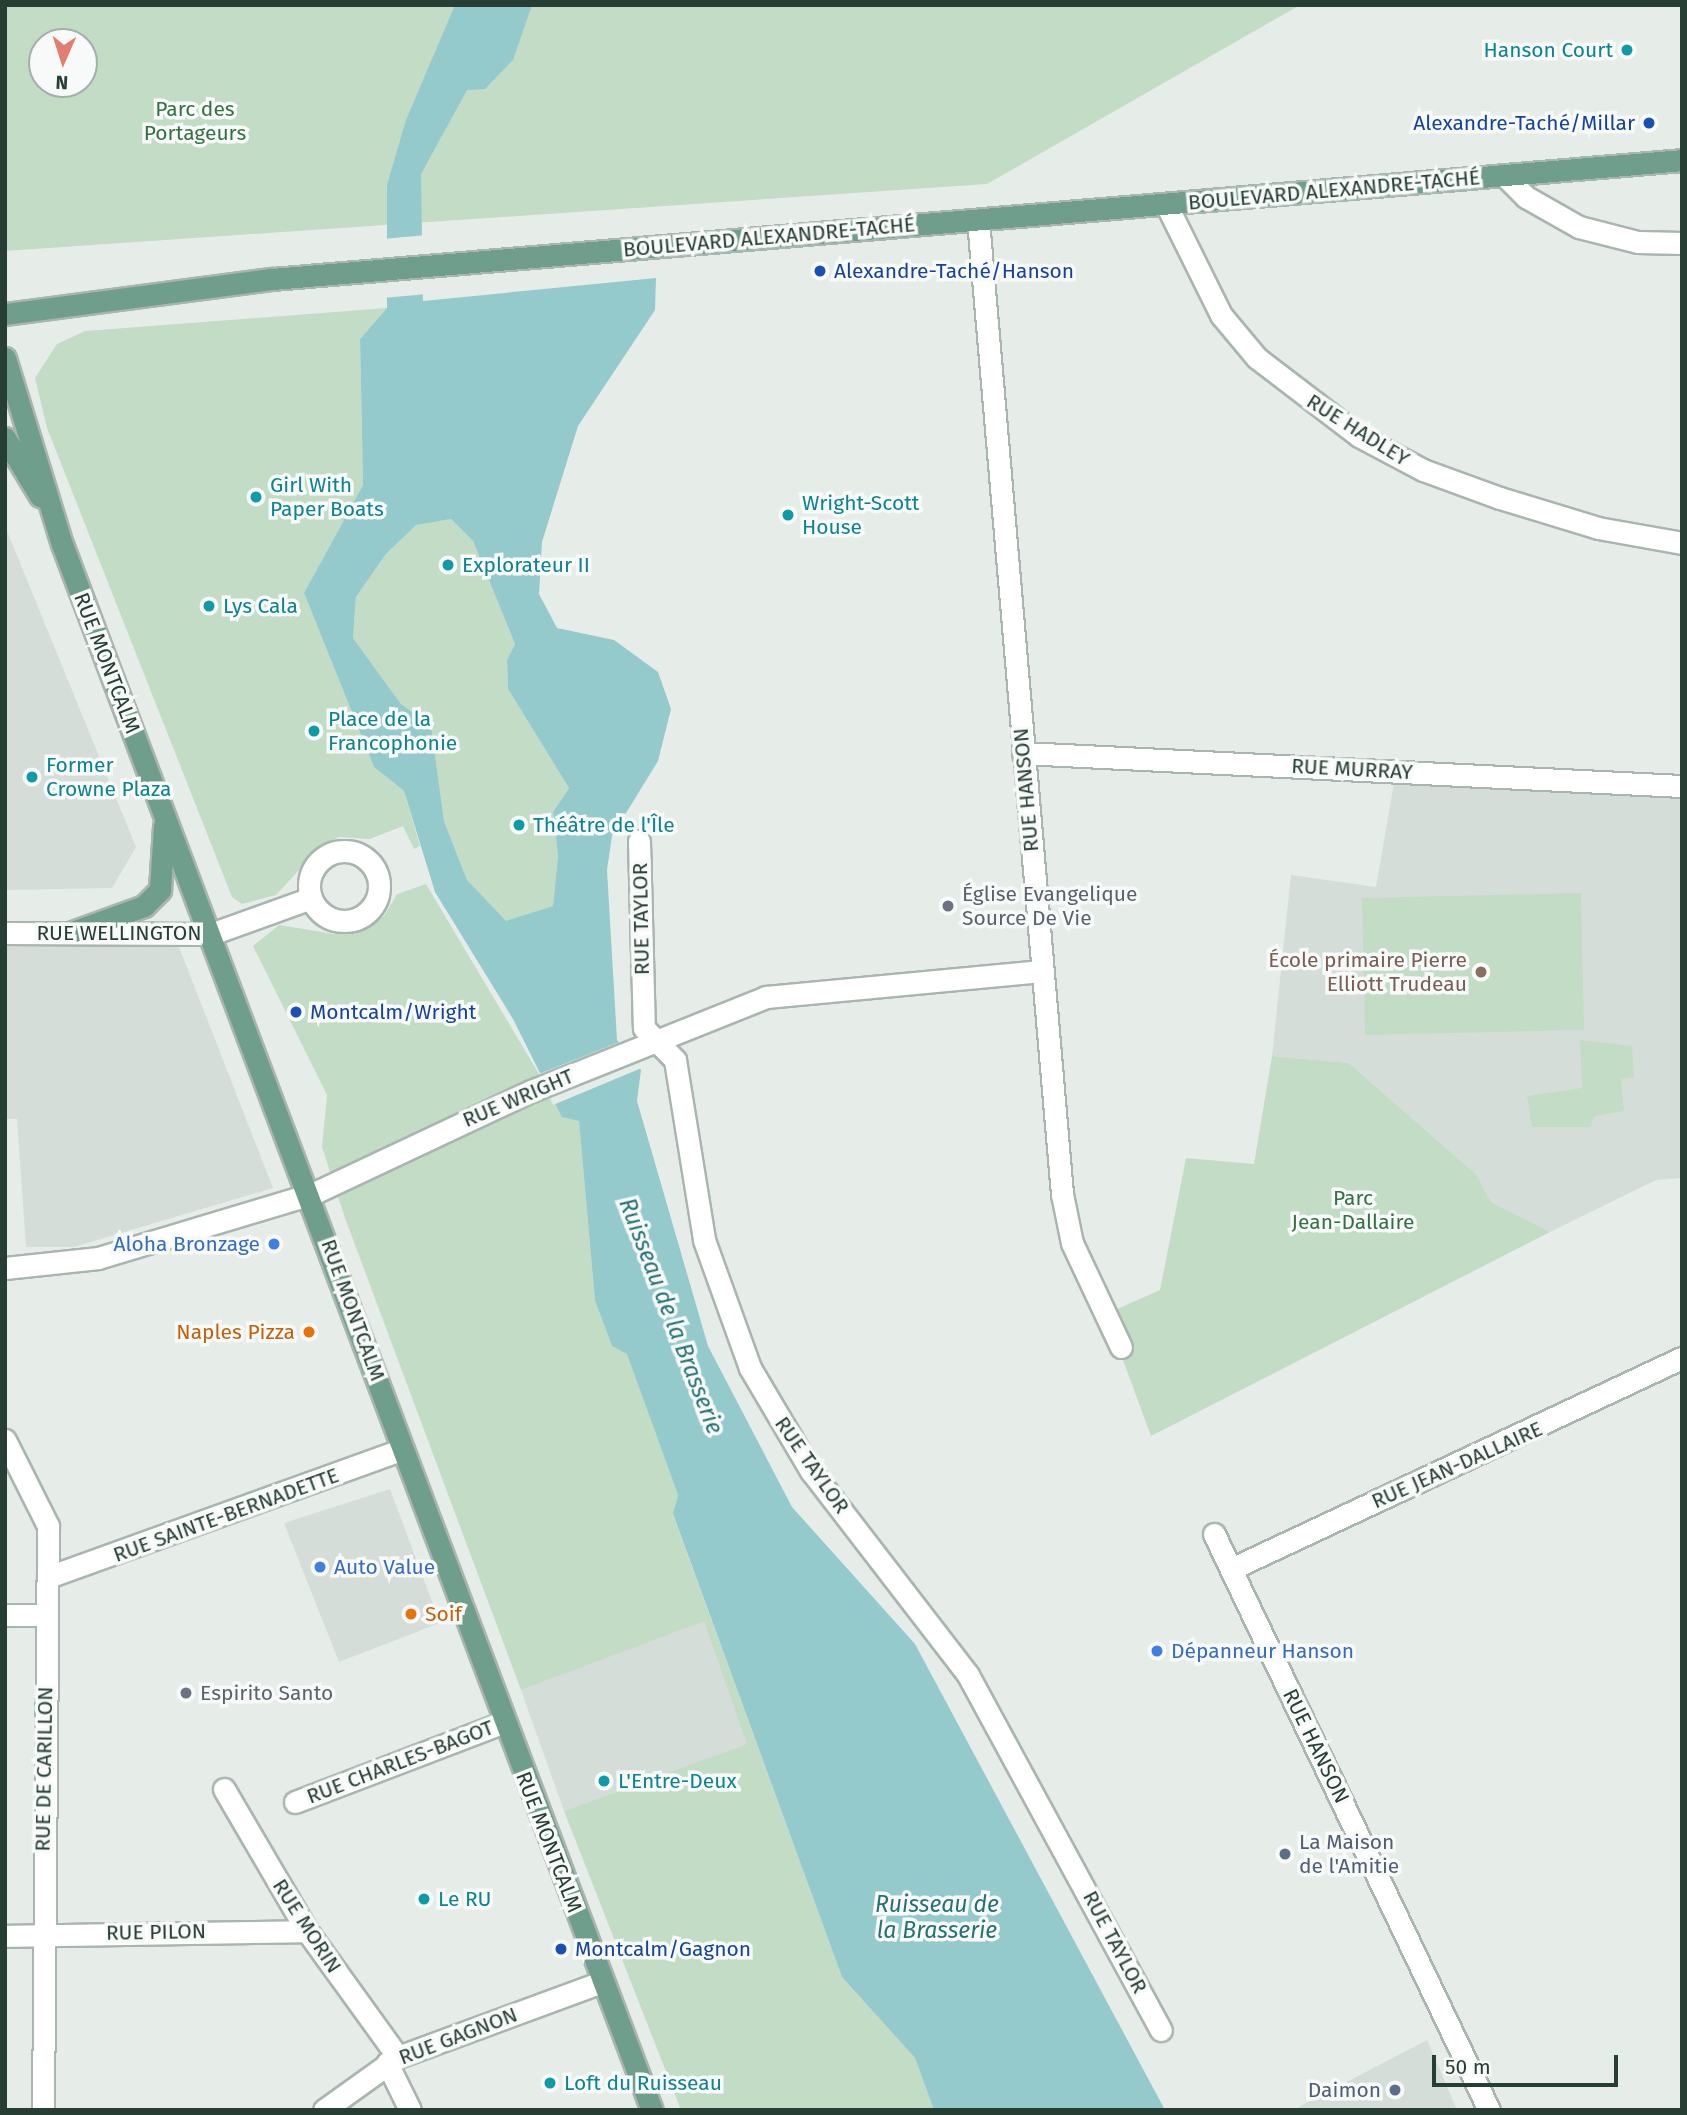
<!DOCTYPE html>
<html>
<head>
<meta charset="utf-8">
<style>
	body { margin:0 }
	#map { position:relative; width:1687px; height:2115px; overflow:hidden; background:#e6ede9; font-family:"Fira Sans",sans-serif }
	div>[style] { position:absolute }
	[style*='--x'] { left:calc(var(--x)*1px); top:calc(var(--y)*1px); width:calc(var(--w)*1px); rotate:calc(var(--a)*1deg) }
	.built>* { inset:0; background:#d5ddd8 }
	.green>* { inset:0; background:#c2dcc6 }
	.water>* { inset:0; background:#95cacc }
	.pier>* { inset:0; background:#e6ede9 }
	.roads { filter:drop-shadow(2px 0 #a9b5af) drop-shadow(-2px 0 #a9b5af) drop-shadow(0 2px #a9b5af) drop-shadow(0 -2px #a9b5af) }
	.minor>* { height:21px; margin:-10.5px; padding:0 10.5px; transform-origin:10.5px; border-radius:10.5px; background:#fff }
	.minor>.ring { margin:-10.5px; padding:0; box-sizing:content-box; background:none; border:21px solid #fff; border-radius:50% }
	.major>* { height:21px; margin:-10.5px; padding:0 10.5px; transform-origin:10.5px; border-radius:10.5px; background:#709e8c }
	.dots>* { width:19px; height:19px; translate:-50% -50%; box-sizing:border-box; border:4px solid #f7faf8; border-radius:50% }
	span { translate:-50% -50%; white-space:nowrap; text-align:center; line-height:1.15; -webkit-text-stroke:7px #f7faf8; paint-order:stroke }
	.culture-label { font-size:21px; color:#0d838f }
	.right { translate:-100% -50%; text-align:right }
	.left { translate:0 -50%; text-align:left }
	.park-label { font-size:21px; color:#357045 }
	.transit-label { font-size:21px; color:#164399 }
	.street-label { font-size:21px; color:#273e35 }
	.worship-label { font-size:21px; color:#5b616d }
	.education-label { font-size:21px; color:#785e54 }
	.shop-label { font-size:21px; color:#366cbe }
	.food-label { font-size:21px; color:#c56008 }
	.service-label { font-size:21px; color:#4e5e75 }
	.water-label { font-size:23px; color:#277174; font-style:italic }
	.frame { position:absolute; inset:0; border:7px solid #273e35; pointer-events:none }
	.north { position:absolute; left:28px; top:28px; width:70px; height:70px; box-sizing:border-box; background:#f7faf8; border:2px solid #a4afaa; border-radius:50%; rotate:183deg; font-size:19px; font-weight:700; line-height:28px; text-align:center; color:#273e35 }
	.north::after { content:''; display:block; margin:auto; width:24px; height:32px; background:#e37d6f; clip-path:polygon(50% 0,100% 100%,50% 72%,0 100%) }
	.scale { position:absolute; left:1432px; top:2055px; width:186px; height:32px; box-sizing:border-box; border:4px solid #273e35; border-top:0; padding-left:9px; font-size:21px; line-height:24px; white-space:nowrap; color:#273e35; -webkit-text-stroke:5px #f7faf8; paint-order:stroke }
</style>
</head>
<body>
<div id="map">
	<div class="built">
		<div style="clip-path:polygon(5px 526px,136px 847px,112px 888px,5px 890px)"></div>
		<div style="clip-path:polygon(1396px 771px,1682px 786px,1682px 1178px,1656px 1180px,1550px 1232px,1491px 1202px,1477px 1175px,1349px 1063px,1272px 1056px,1291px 875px,1376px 887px)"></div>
		<div style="clip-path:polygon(5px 945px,179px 947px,273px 1188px,74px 1247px,26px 1247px,17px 1119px,5px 1119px)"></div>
		<div style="clip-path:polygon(390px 1489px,440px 1623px,339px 1662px,284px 1523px)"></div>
		<div style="clip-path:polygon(704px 1620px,748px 1744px,564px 1811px,521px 1690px)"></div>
		<div style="clip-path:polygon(1427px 2040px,1457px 2110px,1293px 2110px)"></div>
	</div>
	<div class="green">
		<div style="clip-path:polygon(evenodd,5px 5px,1300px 5px,987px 184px,5px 251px,5px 5px,42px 42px,84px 42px,84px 84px,42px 84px,42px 42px)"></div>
		<div style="clip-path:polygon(387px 308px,360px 339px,363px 485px,304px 593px,374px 767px,404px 791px,420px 846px,414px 849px,403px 826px,370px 839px,339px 837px,321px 846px,276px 895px,242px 904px,232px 897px,47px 428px,35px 378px,57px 344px,85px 331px)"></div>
		<div style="clip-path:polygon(451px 519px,473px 541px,515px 644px,507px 660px,508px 689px,569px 788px,553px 812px,558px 856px,553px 906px,506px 922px,467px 880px,444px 821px,431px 725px,401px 704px,353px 638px,356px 597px,386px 554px,416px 524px)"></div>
		<div style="clip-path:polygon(426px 884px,555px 1101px,579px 1120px,595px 1301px,612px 1346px,627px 1353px,678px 1495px,673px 1515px,842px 1977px,915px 2058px,934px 2110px,681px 2110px,564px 1811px,747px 1744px,704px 1621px,521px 1690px,345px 1218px,322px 1147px,327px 1095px,253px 946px,279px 925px,334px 934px,384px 916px,397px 894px)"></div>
		<div style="clip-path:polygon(1581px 893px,1584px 1030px,1365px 1035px,1362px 898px)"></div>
		<div style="clip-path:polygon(1580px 1040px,1632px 1046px,1634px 1077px,1621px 1079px,1624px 1111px,1595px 1116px,1590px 1127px,1532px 1127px,1527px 1096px,1582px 1088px)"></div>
		<div style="clip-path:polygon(1272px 1056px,1349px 1063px,1477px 1175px,1491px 1202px,1550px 1232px,1151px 1436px,1106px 1314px,1160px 1290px,1186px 1158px,1254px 1164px)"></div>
	</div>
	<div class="water">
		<div style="clip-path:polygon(evenodd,455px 5px,532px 5px,513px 60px,485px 89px,467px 90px,421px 174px,423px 301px,656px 278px,655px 310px,578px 426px,542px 542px,539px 594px,557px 628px,614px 640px,658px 672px,671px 709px,658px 761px,612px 836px,607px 870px,617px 1040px,641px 1070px,637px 1101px,708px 1346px,792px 1507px,915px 1644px,1165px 2110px,934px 2110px,915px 2058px,842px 1977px,673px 1514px,678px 1495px,627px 1354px,612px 1346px,595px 1301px,579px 1121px,562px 1117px,513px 1019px,435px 892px,404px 791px,374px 767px,304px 593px,363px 485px,360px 339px,387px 308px,387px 185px,406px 120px,455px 5px,451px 519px,473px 541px,515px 644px,507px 660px,508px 689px,569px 788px,553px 812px,558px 856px,553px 906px,506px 921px,467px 880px,444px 821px,431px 725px,401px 704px,353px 638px,356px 597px,386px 554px,416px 525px,451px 519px)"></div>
	</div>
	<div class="pier">
		<div style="clip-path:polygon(426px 235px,427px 294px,383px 298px,383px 239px)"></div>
		<div style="clip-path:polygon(622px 1041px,644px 1067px,553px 1105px,539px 1074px)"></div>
	</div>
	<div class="roads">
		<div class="minor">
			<div style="--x:1505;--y:176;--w:30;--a:45"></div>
			<div style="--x:1526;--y:197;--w:61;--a:29.5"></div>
			<div style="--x:1579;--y:227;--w:61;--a:14.3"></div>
			<div style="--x:1638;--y:242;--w:44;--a:1.3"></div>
			<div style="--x:1166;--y:204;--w:124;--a:63.6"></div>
			<div style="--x:1221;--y:315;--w:56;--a:50.1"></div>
			<div style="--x:1257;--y:358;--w:128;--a:37.4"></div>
			<div style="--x:1359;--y:436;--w:72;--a:28"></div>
			<div style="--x:1423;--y:470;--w:82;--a:20"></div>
			<div style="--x:1500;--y:498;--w:102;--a:17"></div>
			<div style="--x:1598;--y:528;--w:85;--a:10.1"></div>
			<div style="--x:978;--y:220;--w:978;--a:85.07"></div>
			<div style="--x:1062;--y:1194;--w:50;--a:78.5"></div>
			<div style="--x:1072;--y:1243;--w:115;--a:64.8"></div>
			<div style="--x:1023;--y:753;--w:660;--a:2.87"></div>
			<div style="--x:639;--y:841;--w:187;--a:88.5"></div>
			<div style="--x:644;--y:1028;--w:45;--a:45.9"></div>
			<div style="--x:675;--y:1060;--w:182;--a:80.8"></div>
			<div style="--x:704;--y:1240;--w:136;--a:70.2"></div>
			<div style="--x:750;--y:1368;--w:120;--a:59.4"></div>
			<div style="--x:811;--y:1471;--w:257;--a:52.4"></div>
			<div style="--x:968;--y:1675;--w:404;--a:61.5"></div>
			<div class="ring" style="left:309px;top:851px;width:49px;height:49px"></div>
			<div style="--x:5;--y:933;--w:206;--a:0.3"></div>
			<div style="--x:211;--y:934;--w:106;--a:-19.8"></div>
			<div style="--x:5;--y:1268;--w:94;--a:-6.1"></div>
			<div style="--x:98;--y:1258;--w:223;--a:-16.7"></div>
			<div style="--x:312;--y:1194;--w:242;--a:-25.2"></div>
			<div style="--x:531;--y:1091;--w:253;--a:-21.8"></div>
			<div style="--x:766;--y:997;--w:277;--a:-5.4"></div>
			<div style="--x:5;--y:1440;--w:96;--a:63.4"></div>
			<div style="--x:48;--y:1526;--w:584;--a:90.49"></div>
			<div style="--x:1214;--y:1534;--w:638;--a:64.48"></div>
			<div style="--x:1231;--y:1569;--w:498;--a:-25.1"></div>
			<div style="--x:48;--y:1577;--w:377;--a:-19.8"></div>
			<div style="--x:5;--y:1615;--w:42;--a:0"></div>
			<div style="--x:224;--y:1789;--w:164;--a:59.7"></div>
			<div style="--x:307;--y:1931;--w:155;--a:54.2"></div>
			<div style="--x:295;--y:1802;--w:225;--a:-20.9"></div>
			<div style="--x:5;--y:1936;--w:302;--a:-0.9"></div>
			<div style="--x:387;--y:2063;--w:52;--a:63.9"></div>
			<div style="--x:324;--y:2110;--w:91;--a:-35.6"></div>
			<div style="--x:398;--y:2057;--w:217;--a:-20.2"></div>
		</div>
		<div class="major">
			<div style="--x:5;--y:314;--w:269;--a:-7.5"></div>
			<div style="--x:272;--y:279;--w:1415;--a:-4.82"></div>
			<div style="--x:5;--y:358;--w:195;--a:73"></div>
			<div style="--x:62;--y:544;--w:1673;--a:69.36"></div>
			<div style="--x:5;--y:438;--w:68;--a:58.9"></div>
			<div style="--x:72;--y:932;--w:77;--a:-19.9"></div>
			<div style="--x:144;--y:906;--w:23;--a:-45"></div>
			<div style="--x:160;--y:890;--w:64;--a:-86.4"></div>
		</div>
	</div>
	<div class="dots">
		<div style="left:1627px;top:50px;background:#0f9aa8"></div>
		<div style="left:1649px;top:123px;background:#1a4fb4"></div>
		<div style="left:820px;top:271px;background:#1a4fb4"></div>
		<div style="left:256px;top:497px;background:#0f9aa8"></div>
		<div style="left:788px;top:515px;background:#0f9aa8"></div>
		<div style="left:448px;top:565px;background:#0f9aa8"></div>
		<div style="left:209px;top:606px;background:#0f9aa8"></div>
		<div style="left:314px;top:731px;background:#0f9aa8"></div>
		<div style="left:32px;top:777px;background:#0f9aa8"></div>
		<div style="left:519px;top:825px;background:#0f9aa8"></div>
		<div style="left:948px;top:906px;background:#6b7280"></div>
		<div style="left:1481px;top:972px;background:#8d6e63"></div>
		<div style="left:296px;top:1012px;background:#1a4fb4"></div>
		<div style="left:274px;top:1244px;background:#3f7fe0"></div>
		<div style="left:309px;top:1332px;background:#e8710a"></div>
		<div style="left:320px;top:1567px;background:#3f7fe0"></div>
		<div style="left:411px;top:1614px;background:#e8710a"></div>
		<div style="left:1157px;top:1651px;background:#3f7fe0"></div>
		<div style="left:186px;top:1693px;background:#6b7280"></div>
		<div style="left:604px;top:1781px;background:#0f9aa8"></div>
		<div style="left:1285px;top:1854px;background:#5c6f8a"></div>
		<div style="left:424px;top:1899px;background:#0f9aa8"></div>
		<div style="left:561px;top:1949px;background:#1a4fb4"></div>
		<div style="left:550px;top:2083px;background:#0f9aa8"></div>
		<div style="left:1395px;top:2090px;background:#5c6f8a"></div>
	</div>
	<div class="culture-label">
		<span class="right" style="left:1613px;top:50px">Hanson Court</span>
		<span class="left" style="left:270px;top:497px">Girl With<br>Paper Boats</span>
		<span class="left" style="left:802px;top:515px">Wright-Scott<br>House</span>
		<span class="left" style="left:462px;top:565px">Explorateur II</span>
		<span class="left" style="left:223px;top:606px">Lys Cala</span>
		<span class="left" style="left:328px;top:731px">Place de la<br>Francophonie</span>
		<span class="left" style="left:46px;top:777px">Former<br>Crowne Plaza</span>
		<span class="left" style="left:533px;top:825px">Théâtre de l'Île</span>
		<span class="left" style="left:618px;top:1781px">L'Entre-Deux</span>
		<span class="left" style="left:438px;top:1899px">Le RU</span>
		<span class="left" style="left:564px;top:2083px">Loft du Ruisseau</span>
	</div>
	<div class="park-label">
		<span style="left:195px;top:121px">Parc des<br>Portageurs</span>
		<span style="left:1353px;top:1210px">Parc<br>Jean-Dallaire</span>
	</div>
	<div class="transit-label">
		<span class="right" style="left:1635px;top:123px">Alexandre-Taché/Millar</span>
		<span class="left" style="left:834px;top:271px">Alexandre-Taché/Hanson</span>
		<span class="left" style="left:310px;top:1012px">Montcalm/Wright</span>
		<span class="left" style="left:575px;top:1949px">Montcalm/Gagnon</span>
	</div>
	<div class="street-label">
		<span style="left:1334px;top:190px;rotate:-5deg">BOULEVARD ALEXANDRE-TACHÉ</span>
		<span style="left:769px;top:237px;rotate:-5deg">BOULEVARD ALEXANDRE-TACHÉ</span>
		<span style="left:1358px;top:430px;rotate:32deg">RUE HADLEY</span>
		<span style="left:107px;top:663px;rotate:69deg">RUE MONTCALM</span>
		<span style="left:1352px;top:769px;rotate:3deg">RUE MURRAY</span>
		<span style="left:1026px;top:790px;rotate:-95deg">RUE HANSON</span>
		<span style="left:641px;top:919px;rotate:-91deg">RUE TAYLOR</span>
		<span style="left:119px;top:933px">RUE WELLINGTON</span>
		<span style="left:518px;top:1098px;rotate:-23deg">RUE WRIGHT</span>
		<span style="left:353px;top:1310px;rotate:70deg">RUE MONTCALM</span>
		<span style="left:812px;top:1465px;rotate:55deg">RUE TAYLOR</span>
		<span style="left:1457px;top:1465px;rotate:-24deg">RUE JEAN-DALLAIRE</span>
		<span style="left:226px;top:1515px;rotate:-20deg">RUE SAINTE-BERNADETTE</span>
		<span style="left:1316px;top:1746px;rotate:64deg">RUE HANSON</span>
		<span style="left:400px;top:1762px;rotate:-21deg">RUE CHARLES-BAGOT</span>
		<span style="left:44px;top:1769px;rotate:-89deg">RUE DE CARILLON</span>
		<span style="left:549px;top:1842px;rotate:69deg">RUE MONTCALM</span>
		<span style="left:307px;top:1926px;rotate:57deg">RUE MORIN</span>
		<span style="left:156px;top:1932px;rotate:-1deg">RUE PILON</span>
		<span style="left:1115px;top:1942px;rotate:62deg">RUE TAYLOR</span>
		<span style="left:458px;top:2036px;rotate:-21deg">RUE GAGNON</span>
	</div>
	<div class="worship-label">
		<span class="left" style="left:962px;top:906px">Église Evangelique<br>Source De Vie</span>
		<span class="left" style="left:200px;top:1693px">Espirito Santo</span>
	</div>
	<div class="education-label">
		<span class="right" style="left:1467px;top:972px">École primaire Pierre<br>Elliott Trudeau</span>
	</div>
	<div class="shop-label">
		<span class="right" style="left:260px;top:1244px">Aloha Bronzage</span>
		<span class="left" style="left:334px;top:1567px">Auto Value</span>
		<span class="left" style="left:1171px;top:1651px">Dépanneur Hanson</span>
	</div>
	<div class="food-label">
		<span class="right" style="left:295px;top:1332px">Naples Pizza</span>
		<span class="left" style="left:425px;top:1614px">Soif</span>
	</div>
	<div class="service-label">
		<span class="left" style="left:1299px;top:1854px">La Maison<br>de l'Amitie</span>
		<span class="right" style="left:1381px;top:2090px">Daimon</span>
	</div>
	<div class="water-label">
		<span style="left:671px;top:1316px;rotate:69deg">Ruisseau de la Brasserie</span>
		<span style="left:937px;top:1917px">Ruisseau de<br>la Brasserie</span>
	</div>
	<div class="frame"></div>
	<div class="north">N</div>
	<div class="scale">50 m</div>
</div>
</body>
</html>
